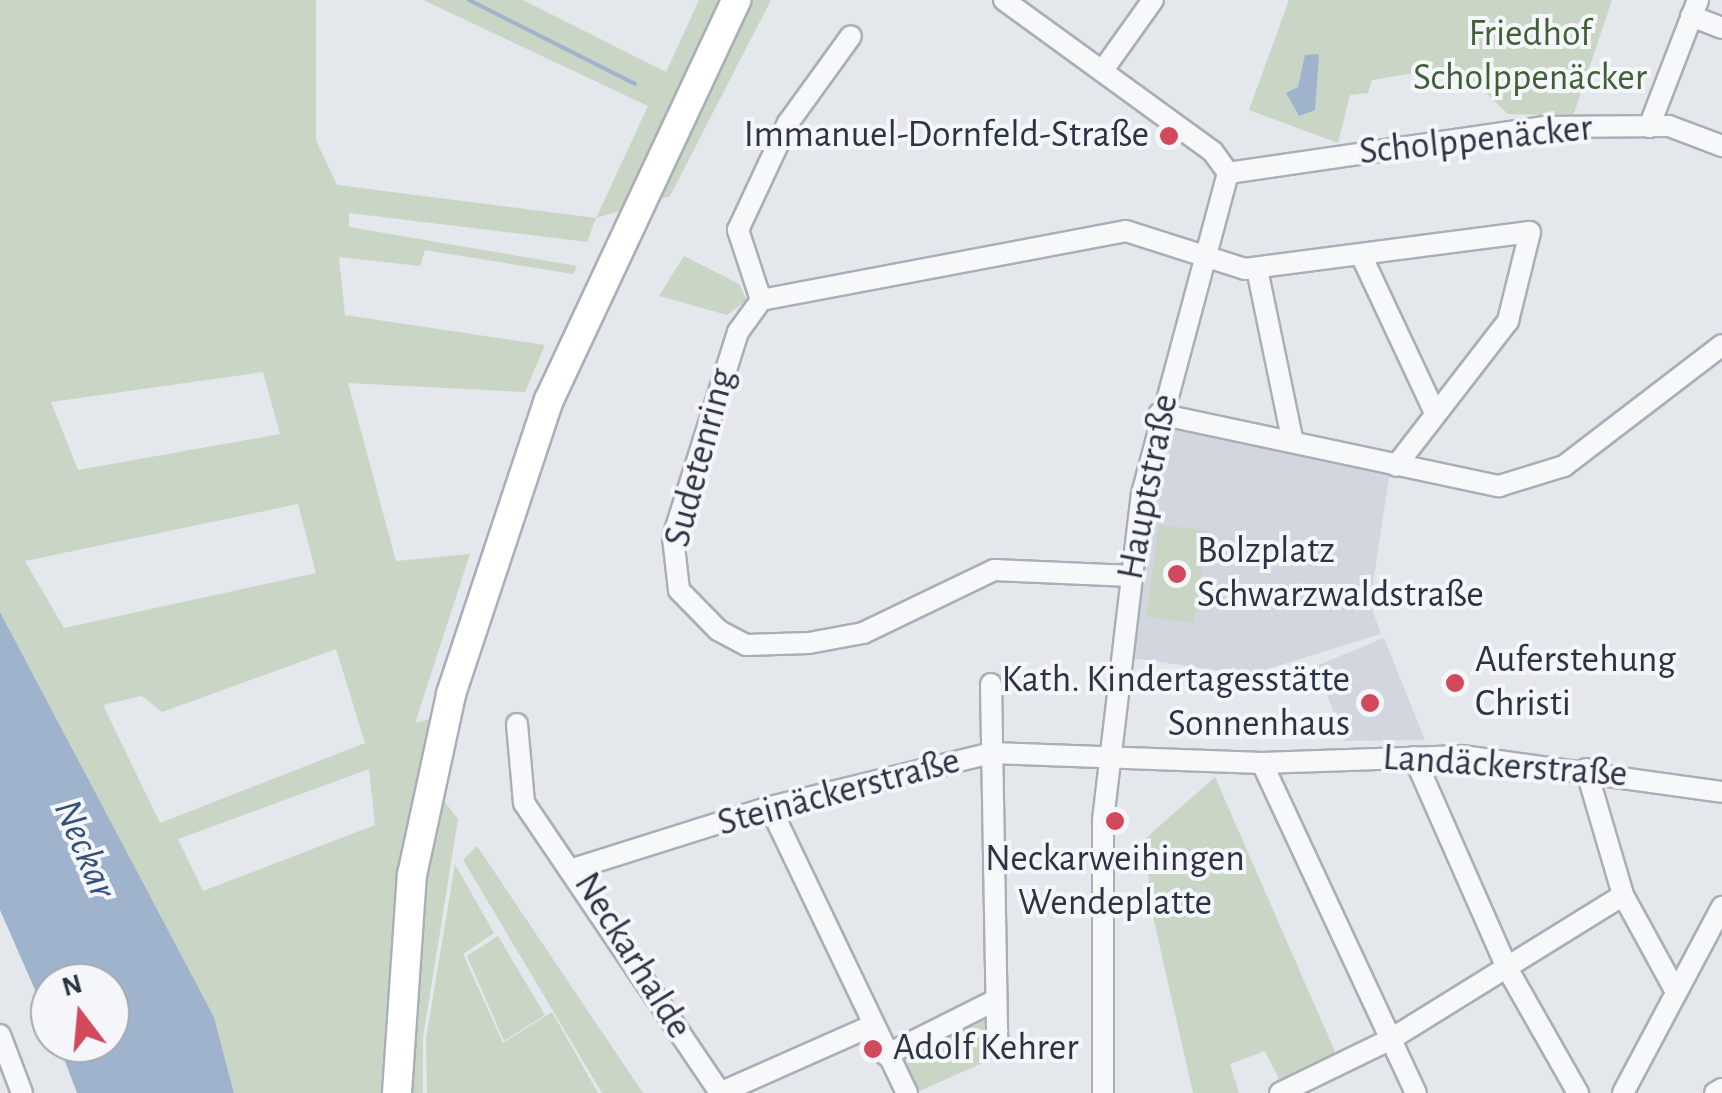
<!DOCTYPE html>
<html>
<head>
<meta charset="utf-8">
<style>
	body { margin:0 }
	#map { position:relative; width:1722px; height:1093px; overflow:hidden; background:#e4e7ec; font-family:"Alegreya Sans",sans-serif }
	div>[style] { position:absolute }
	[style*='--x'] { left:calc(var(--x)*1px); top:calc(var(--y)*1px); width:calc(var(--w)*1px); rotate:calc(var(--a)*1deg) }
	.built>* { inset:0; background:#d2d6de }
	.green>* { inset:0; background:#c9d6c5 }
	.water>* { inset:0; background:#9fb4cc }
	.stream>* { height:4px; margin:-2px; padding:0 2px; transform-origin:2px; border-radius:2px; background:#9fb4cc }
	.roads { filter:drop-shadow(2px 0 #a9aeb7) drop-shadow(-2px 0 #a9aeb7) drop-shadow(0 2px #a9aeb7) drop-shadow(0 -2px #a9aeb7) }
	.minor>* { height:20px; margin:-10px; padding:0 10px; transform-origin:10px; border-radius:10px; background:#f7f8fa }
	.major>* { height:28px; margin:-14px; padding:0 14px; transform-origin:14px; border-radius:14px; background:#fff }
	.dots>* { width:28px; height:28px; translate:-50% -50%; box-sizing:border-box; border:5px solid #f4f6f9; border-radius:50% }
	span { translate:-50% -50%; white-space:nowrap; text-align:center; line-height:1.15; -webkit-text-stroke:8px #f4f6f9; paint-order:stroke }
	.park-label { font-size:38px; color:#3f6138 }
	.poi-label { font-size:38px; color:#2b3445 }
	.right { translate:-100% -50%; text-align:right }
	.left { translate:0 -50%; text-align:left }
	.street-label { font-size:38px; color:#2b3445 }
	.water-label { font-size:40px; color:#34527a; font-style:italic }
	.north { position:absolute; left:30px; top:963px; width:100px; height:100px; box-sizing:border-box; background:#f4f6f9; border:2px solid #a4a8b1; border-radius:50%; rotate:344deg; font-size:28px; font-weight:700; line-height:40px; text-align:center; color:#2b3445 }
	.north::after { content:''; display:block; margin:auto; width:35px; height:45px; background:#d1495b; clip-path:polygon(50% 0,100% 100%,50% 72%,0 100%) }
</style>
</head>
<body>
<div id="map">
	<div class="built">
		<div style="clip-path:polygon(1171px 425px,1390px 471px,1370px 603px,1381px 634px,1248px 675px,1133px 658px,1161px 440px)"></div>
		<div style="clip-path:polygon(1384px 638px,1425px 740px,1345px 741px,1316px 666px)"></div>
	</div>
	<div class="green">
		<div style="clip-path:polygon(evenodd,0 0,316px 0,316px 140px,337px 185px,596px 218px,648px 106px,423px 0,523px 0,666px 72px,699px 0,771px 0,670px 196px,596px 218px,587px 242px,349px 213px,349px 227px,577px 266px,573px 274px,425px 250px,420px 266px,339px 257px,345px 315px,545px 345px,525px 392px,348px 383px,396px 561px,470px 554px,415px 723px,438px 717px,388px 1093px,234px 1093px,214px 1017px,0 612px,0 0,263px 372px,280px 434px,78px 470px,51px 402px,263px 372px,0 0,298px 504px,316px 573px,64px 628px,25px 561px,298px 504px,0 0,336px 649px,365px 743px,160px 823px,103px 705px,142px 696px,162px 712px,336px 649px,0 0,369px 769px,375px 825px,203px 891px,178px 839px,369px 769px)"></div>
		<div style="clip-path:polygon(1289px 0,1612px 0,1573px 116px,1508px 114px,1458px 66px,1372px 80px,1368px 93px,1350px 95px,1338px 143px,1249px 110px)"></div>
		<div style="clip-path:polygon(684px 256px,739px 284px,747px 300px,727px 315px,659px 296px)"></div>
		<div style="clip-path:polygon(1159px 524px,1207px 531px,1194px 623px,1146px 617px)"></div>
		<div style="clip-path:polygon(1215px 777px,1336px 1054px,1280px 1081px,1265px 1051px,1230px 1064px,1239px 1093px,1193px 1093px,1150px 903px,1146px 838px)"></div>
		<div style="clip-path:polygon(438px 793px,458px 819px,423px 1038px,423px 1093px,406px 1093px,408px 972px)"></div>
		<div style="clip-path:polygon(477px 846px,643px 1093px,602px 1093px,463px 860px)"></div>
		<div style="clip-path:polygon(455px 864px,494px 933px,463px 954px,503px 1043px,552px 1012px,598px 1093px,427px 1093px,426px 1039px)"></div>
		<div style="clip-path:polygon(498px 936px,545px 1015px,504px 1041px,467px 956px)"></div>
		<div style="clip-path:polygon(983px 1014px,996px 1057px,915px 1093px,905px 1054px)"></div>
	</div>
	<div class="water">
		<div style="clip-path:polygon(1319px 54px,1315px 110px,1299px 116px,1286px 93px,1298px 87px,1305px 55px)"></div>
		<div style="clip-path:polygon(0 612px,214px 1017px,234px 1093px,77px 1093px,58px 1043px,110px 1043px,110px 983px,50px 983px,50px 1024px,0 910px)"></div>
	</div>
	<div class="stream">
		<div style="--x:469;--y:0;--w:186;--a:26.8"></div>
	</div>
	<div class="roads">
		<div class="minor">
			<div style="--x:1004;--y:0;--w:258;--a:36"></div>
			<div style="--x:1213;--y:152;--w:26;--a:54"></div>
			<div style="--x:1228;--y:173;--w:331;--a:105"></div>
			<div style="--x:1142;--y:493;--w:329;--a:96.8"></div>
			<div style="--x:1103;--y:820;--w:273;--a:90"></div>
			<div style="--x:1691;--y:16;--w:33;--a:21"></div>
			<div style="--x:1103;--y:70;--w:86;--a:-54.5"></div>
			<div style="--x:1649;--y:127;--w:136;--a:-68.9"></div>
			<div style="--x:1228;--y:173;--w:320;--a:-8.3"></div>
			<div style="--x:1545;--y:127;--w:124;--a:-0.5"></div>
			<div style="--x:1669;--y:126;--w:57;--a:20.7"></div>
			<div style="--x:1362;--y:257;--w:172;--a:64.9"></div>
			<div style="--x:1257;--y:269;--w:173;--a:78.3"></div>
			<div style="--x:761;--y:300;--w:74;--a:-108.2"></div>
			<div style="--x:738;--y:230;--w:118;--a:-65"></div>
			<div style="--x:788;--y:123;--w:107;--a:-54.1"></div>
			<div style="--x:1159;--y:414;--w:348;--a:12"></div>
			<div style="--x:1499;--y:486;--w:68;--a:-17.1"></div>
			<div style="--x:1564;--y:466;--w:199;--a:-37.4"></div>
			<div style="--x:1131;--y:576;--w:137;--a:-177.5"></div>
			<div style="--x:994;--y:570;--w:145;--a:154.3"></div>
			<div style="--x:863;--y:633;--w:55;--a:169.5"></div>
			<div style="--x:809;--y:643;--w:63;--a:178.2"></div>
			<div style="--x:746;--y:645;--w:32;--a:-152"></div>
			<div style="--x:718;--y:630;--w:56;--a:-134.3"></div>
			<div style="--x:679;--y:590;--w:53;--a:-96.5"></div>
			<div style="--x:673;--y:537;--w:215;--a:-72.4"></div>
			<div style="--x:738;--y:332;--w:39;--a:-54"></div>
			<div style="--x:761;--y:300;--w:371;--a:-10.7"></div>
			<div style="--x:1126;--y:231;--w:125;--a:17.7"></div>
			<div style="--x:1245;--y:269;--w:287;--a:-7.4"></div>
			<div style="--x:1530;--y:232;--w:92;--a:103.9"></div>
			<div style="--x:1508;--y:321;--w:183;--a:127.7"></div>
			<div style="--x:991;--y:684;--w:355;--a:89"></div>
			<div style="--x:517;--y:724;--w:79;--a:84.9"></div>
			<div style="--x:524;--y:803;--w:350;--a:55.9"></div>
			<div style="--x:720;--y:1093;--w:165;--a:-23.9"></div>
			<div style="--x:1414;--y:757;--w:231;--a:66.2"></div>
			<div style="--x:1507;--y:968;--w:144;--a:60.4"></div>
			<div style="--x:1262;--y:763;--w:364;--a:65"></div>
			<div style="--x:1586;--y:769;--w:131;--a:73.6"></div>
			<div style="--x:1623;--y:895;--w:111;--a:61.3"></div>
			<div style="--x:770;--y:807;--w:317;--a:64.4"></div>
			<div style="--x:576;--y:868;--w:203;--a:-17.5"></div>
			<div style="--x:770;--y:807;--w:228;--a:-13.7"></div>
			<div style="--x:992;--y:753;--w:270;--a:2.1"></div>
			<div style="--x:1262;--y:763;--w:201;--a:-2"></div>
			<div style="--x:1463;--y:756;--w:261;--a:7.9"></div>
			<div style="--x:0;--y:1035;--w:62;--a:69.2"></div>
			<div style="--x:886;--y:1055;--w:119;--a:-26.6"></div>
			<div style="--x:1280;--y:1093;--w:123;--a:-25.9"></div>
			<div style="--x:1391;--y:1039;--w:273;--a:-31.8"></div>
			<div style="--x:1623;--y:1093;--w:211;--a:-62"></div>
			<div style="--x:1715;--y:1093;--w:8;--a:-30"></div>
		</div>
		<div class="major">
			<div style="--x:397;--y:1093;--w:219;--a:-86.1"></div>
			<div style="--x:412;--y:875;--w:185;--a:-77.8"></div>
			<div style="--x:451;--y:694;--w:310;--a:-71.6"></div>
			<div style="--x:549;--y:400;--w:442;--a:-64.9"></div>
		</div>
	</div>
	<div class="dots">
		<div style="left:1169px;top:136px;background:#d1495b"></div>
		<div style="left:1177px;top:574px;background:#d1495b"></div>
		<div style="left:1455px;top:683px;background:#d1495b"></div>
		<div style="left:1370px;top:703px;background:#d1495b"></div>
		<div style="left:1115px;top:821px;background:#d1495b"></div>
		<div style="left:873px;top:1049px;background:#d1495b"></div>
	</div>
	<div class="park-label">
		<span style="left:1530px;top:57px">Friedhof<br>Scholppenäcker</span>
	</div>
	<div class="poi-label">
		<span class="right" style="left:1149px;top:136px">Immanuel-Dornfeld-Straße</span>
		<span class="left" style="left:1197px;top:574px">Bolzplatz<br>Schwarzwaldstraße</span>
		<span class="left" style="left:1475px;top:683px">Auferstehung<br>Christi</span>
		<span class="right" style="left:1350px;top:703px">Kath. Kindertagesstätte<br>Sonnenhaus</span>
		<span style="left:1115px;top:882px">Neckarweihingen<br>Wendeplatte</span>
		<span class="left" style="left:893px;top:1049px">Adolf Kehrer</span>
	</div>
	<div class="street-label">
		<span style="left:1476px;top:141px;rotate:-6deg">Scholppenäcker</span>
		<span style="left:701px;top:458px;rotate:-75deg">Sudetenring</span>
		<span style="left:1149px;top:487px;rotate:-79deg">Hauptstraße</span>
		<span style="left:1505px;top:767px;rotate:4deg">Landäckerstraße</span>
		<span style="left:839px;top:793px;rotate:-15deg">Steinäckerstraße</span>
		<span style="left:632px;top:956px;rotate:58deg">Neckarhalde</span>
	</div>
	<div class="water-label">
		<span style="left:85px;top:849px;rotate:67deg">Neckar</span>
	</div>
	<div class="north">N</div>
</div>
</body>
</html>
